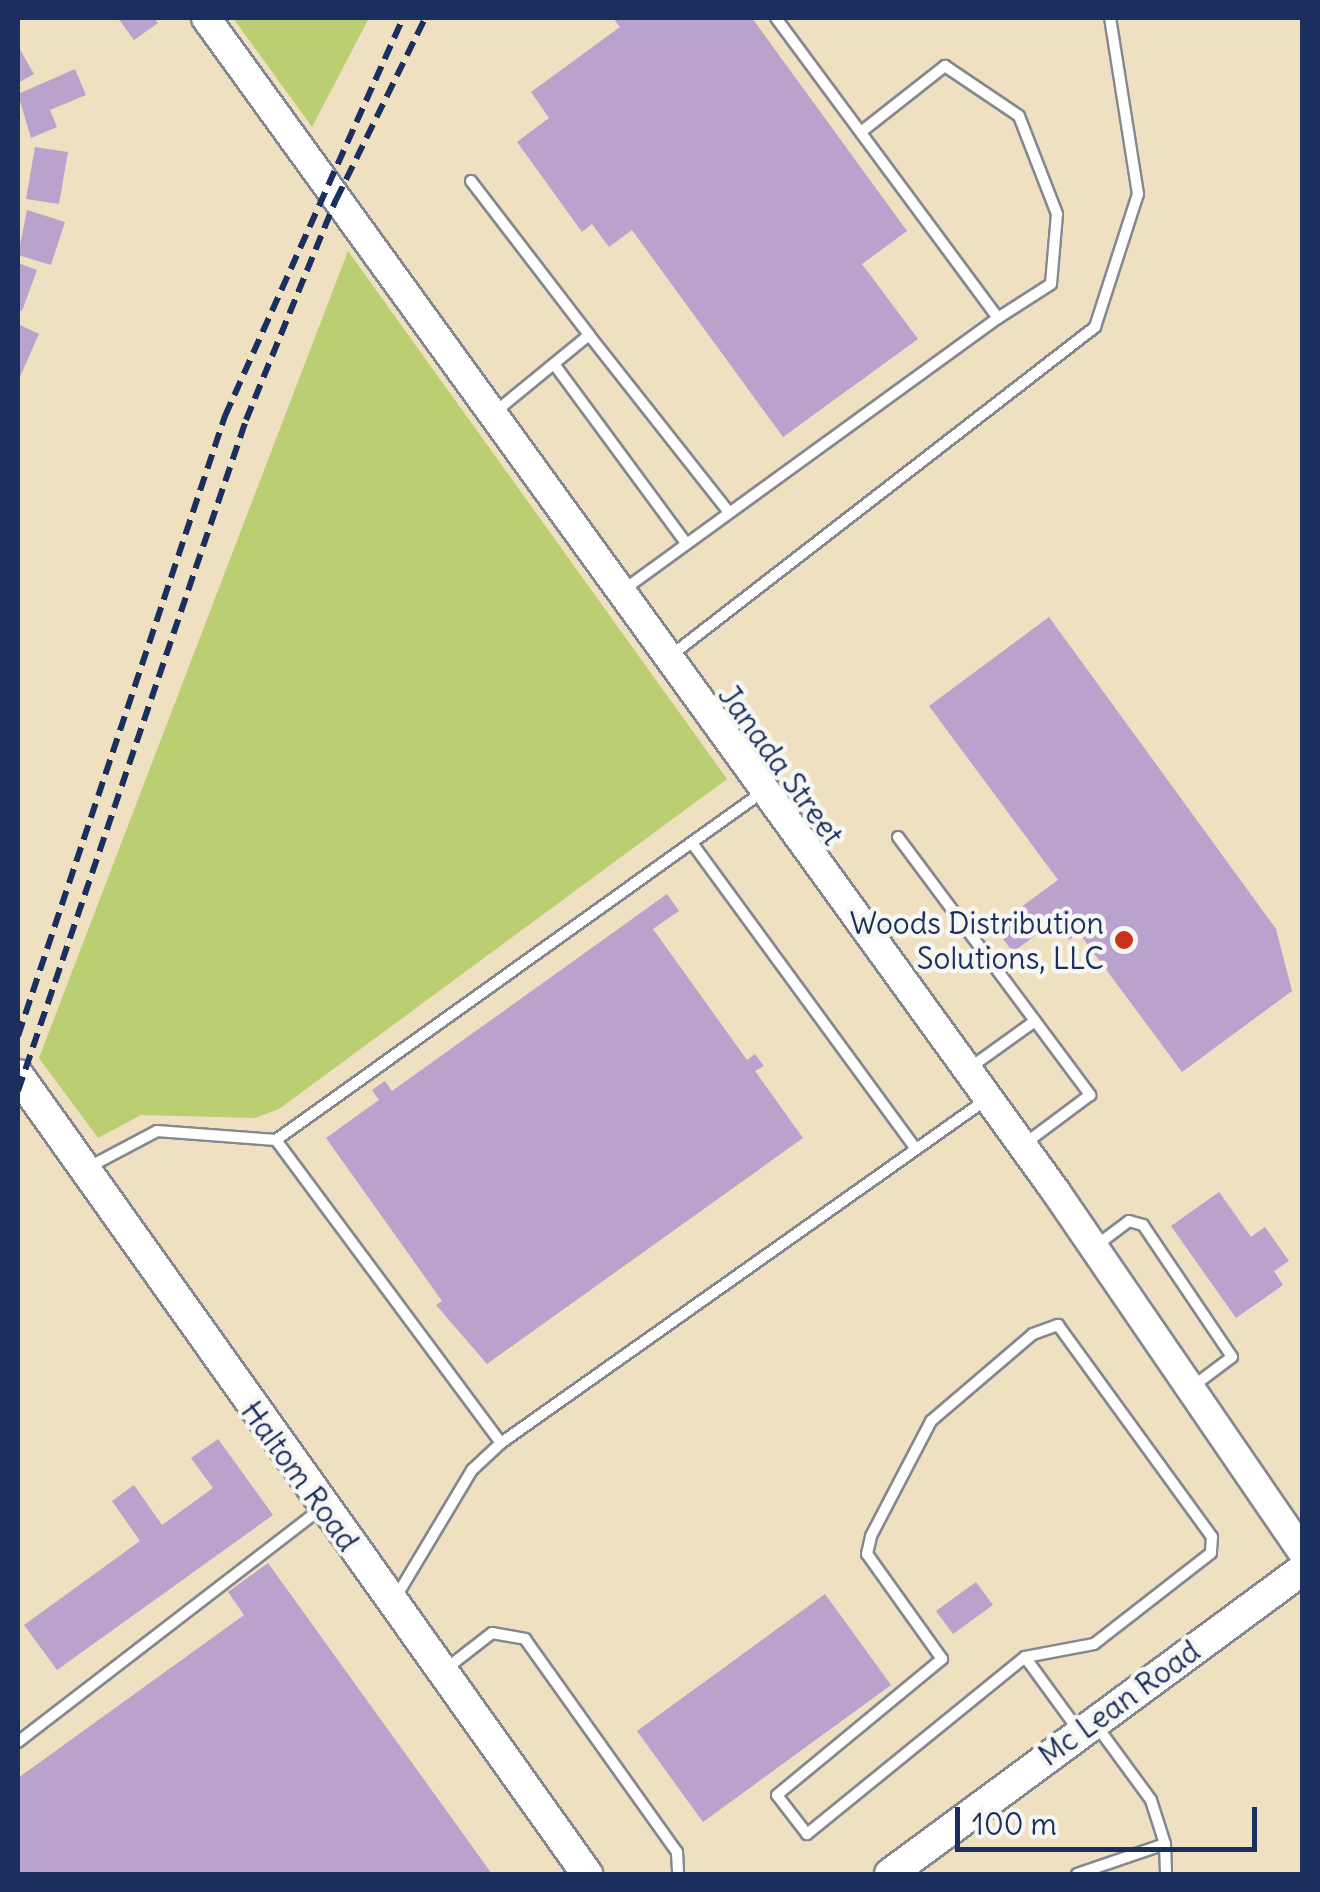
<!DOCTYPE html>
<html>
<head>
<meta charset="utf-8">
<style>
	body { margin:0 }
	#map { position:relative; width:1320px; height:1892px; overflow:hidden; background:#efe0c1; font-family:Delius,sans-serif }
	div>[style] { position:absolute }
	[style*='--x'] { left:calc(var(--x)*1px); top:calc(var(--y)*1px); width:calc(var(--w)*1px); rotate:calc(var(--a)*1deg) }
	.green>* { inset:0; background:#bbce71 }
	.building>* { inset:0; background:#b9a2cb }
	.roads { filter:drop-shadow(2px 0 #858890) drop-shadow(-2px 0 #858890) drop-shadow(0 2px #858890) drop-shadow(0 -2px #858890) }
	.service>* { height:10px; margin:-5px; padding:0 5px; transform-origin:5px; border-radius:5px; background:#fff }
	.tertiary>* { height:28px; margin:-14px; padding:0 14px; transform-origin:14px; border-radius:14px; background:#fff }
	.secondary>* { height:30px; margin:-15px; padding:0 15px; transform-origin:15px; border-radius:15px; background:#fff }
	.rail>* { height:6px; margin-top:-3px; transform-origin:0; background:repeating-linear-gradient(90deg,#1b2f5e 0 15px,transparent 0 23px) }
	.dots>* { width:28px; height:28px; translate:-50% -50%; box-sizing:border-box; border:5px solid #f6f6f2; border-radius:50% }
	span { translate:-50% -50%; white-space:nowrap; text-align:center; line-height:1.15; -webkit-text-stroke:9px #f6f6f2; paint-order:stroke }
	.street-label { font-size:30px; color:#1b2f5e }
	.poi-label { font-size:30px; color:#1b2f5e }
	.right { translate:-100% -50%; text-align:right }
	.frame { position:absolute; inset:0; border:20px solid #1b2f5e; pointer-events:none }
	.scale { position:absolute; left:955px; top:1807px; width:302px; height:45px; box-sizing:border-box; border:5px solid #1b2f5e; border-top:0; padding-left:12px; font-size:30px; line-height:35px; white-space:nowrap; color:#1b2f5e; -webkit-text-stroke:8px #f6f6f2; paint-order:stroke }
</style>
</head>
<body>
<div id="map">
	<div class="green">
		<div style="clip-path:polygon(233px 18px,369px 18px,312px 127px)"></div>
		<div style="clip-path:polygon(348px 251px,727px 779px,279px 1109px,255px 1118px,141px 1115px,98px 1138px,39px 1058px)"></div>
	</div>
	<div class="building">
		<div style="clip-path:polygon(118px 18px,154px 18px,158px 23px,134px 40px)"></div>
		<div style="clip-path:polygon(613px 18px,752px 18px,907px 231px,862px 264px,918px 339px,783px 437px,632px 230px,609px 247px,592px 224px,582px 232px,517px 142px,549px 118px,531px 92px,620px 27px)"></div>
		<div style="clip-path:polygon(18px 46px,34px 74px,18px 83px)"></div>
		<div style="clip-path:polygon(75px 69px,86px 95px,50px 110px,57px 127px,31px 138px,18px 94px)"></div>
		<div style="clip-path:polygon(35px 147px,68px 152px,59px 204px,26px 199px)"></div>
		<div style="clip-path:polygon(27px 210px,65px 222px,51px 265px,18px 255px)"></div>
		<div style="clip-path:polygon(18px 263px,37px 270px,22px 311px,18px 309px)"></div>
		<div style="clip-path:polygon(18px 324px,39px 334px,18px 381px)"></div>
		<div style="clip-path:polygon(1049px 617px,1276px 929px,1292px 991px,1182px 1072px,1079px 933px,1069px 940px,1055px 921px,1013px 952px,994px 927px,1058px 880px,929px 706px)"></div>
		<div style="clip-path:polygon(667px 894px,679px 911px,653px 929px,747px 1060px,755px 1054px,764px 1066px,755px 1071px,803px 1138px,487px 1364px,436px 1305px,442px 1301px,326px 1138px,379px 1100px,372px 1090px,385px 1081px,392px 1091px)"></div>
		<div style="clip-path:polygon(1219px 1192px,1251px 1237px,1265px 1227px,1289px 1261px,1274px 1271px,1283px 1285px,1236px 1318px,1171px 1226px)"></div>
		<div style="clip-path:polygon(218px 1439px,273px 1515px,57px 1670px,24px 1625px,140px 1541px,112px 1501px,134px 1485px,162px 1525px,213px 1488px,191px 1458px)"></div>
		<div style="clip-path:polygon(268px 1563px,492px 1874px,18px 1874px,18px 1778px,244px 1615px,228px 1592px)"></div>
		<div style="clip-path:polygon(976px 1582px,993px 1605px,953px 1634px,936px 1611px)"></div>
		<div style="clip-path:polygon(825px 1594px,891px 1685px,703px 1822px,637px 1731px)"></div>
	</div>
	<div class="roads">
		<div class="service">
			<div style="--x:861;--y:132;--w:107;--a:-38.2"></div>
			<div style="--x:945;--y:66;--w:89;--a:34"></div>
			<div style="--x:1019;--y:116;--w:105;--a:68.8"></div>
			<div style="--x:1057;--y:214;--w:70;--a:94.9"></div>
			<div style="--x:1051;--y:284;--w:63;--a:147.3"></div>
			<div style="--x:471;--y:181;--w:194;--a:52.5"></div>
			<div style="--x:589;--y:335;--w:122;--a:140.7"></div>
			<div style="--x:589;--y:335;--w:226;--a:51.7"></div>
			<div style="--x:554;--y:364;--w:222;--a:53.6"></div>
			<div style="--x:622;--y:591;--w:465;--a:-36"></div>
			<div style="--x:998;--y:318;--w:373;--a:-126.5"></div>
			<div style="--x:669;--y:657;--w:539;--a:-37.76"></div>
			<div style="--x:1095;--y:327;--w:140;--a:-72.1"></div>
			<div style="--x:1138;--y:194;--w:178;--a:-99"></div>
			<div style="--x:898;--y:837;--w:322;--a:53.3"></div>
			<div style="--x:1090;--y:1095;--w:84;--a:143.3"></div>
			<div style="--x:692;--y:843;--w:379;--a:53.8"></div>
			<div style="--x:971;--y:1067;--w:79;--a:-35.7"></div>
			<div style="--x:276;--y:1140;--w:377;--a:53.4"></div>
			<div style="--x:89;--y:1167;--w:77;--a:-27.9"></div>
			<div style="--x:157;--y:1131;--w:119;--a:4.3"></div>
			<div style="--x:276;--y:1140;--w:596;--a:-35.58"></div>
			<div style="--x:1097;--y:1245;--w:40;--a:-37"></div>
			<div style="--x:1129;--y:1221;--w:15;--a:16"></div>
			<div style="--x:1143;--y:1225;--w:159;--a:56"></div>
			<div style="--x:1232;--y:1357;--w:50;--a:143.1"></div>
			<div style="--x:396;--y:1597;--w:148;--a:-59.1"></div>
			<div style="--x:472;--y:1470;--w:40;--a:-43"></div>
			<div style="--x:501;--y:1443;--w:595;--a:-35.29"></div>
			<div style="--x:1025;--y:1657;--w:281;--a:140.9"></div>
			<div style="--x:807;--y:1834;--w:49;--a:-127.6"></div>
			<div style="--x:777;--y:1795;--w:214;--a:-39.5"></div>
			<div style="--x:942;--y:1659;--w:129;--a:-125.5"></div>
			<div style="--x:867;--y:1554;--w:18;--a:-77"></div>
			<div style="--x:871;--y:1536;--w:130;--a:-62.4"></div>
			<div style="--x:931;--y:1421;--w:134;--a:-40.5"></div>
			<div style="--x:1033;--y:1334;--w:27;--a:-20"></div>
			<div style="--x:1058;--y:1325;--w:262;--a:54"></div>
			<div style="--x:1212;--y:1537;--w:16;--a:94"></div>
			<div style="--x:1211;--y:1553;--w:148;--a:142.1"></div>
			<div style="--x:1094;--y:1644;--w:70;--a:169.3"></div>
			<div style="--x:1025;--y:1657;--w:92;--a:53.9"></div>
			<div style="--x:447;--y:1668;--w:57;--a:-37.9"></div>
			<div style="--x:492;--y:1633;--w:34;--a:10"></div>
			<div style="--x:525;--y:1639;--w:262;--a:54.5"></div>
			<div style="--x:677;--y:1852;--w:22;--a:87"></div>
			<div style="--x:18;--y:1742;--w:384;--a:-37.6"></div>
			<div style="--x:1165;--y:1844;--w:30;--a:88"></div>
			<div style="--x:1077;--y:1874;--w:93;--a:-18.8"></div>
			<div style="--x:1165;--y:1844;--w:46;--a:-107.7"></div>
			<div style="--x:1151;--y:1800;--w:93;--a:-126.3"></div>
		</div>
		<div class="tertiary">
			<div style="--x:206;--y:18;--w:1449;--a:54.09"></div>
			<div style="--x:1056;--y:1192;--w:435;--a:55.6"></div>
		</div>
		<div class="secondary">
			<div style="--x:18;--y:1075;--w:981;--a:54.54"></div>
			<div style="--x:890;--y:1874;--w:512;--a:-36.42"></div>
		</div>
	</div>
	<div class="rail">
		<div style="--x:18;--y:1036;--w:654;--a:-71.54"></div>
		<div style="--x:225;--y:416;--w:436;--a:-65.9"></div>
		<div style="--x:18;--y:1091;--w:709;--a:-71.23"></div>
		<div style="--x:246;--y:420;--w:238;--a:-67.8"></div>
		<div style="--x:336;--y:200;--w:203;--a:-63.9"></div>
	</div>
	<div class="dots">
		<div style="left:1124px;top:940px;background:#c8321e"></div>
	</div>
	<div class="street-label">
		<span style="left:781px;top:765px;rotate:54deg">Janada Street</span>
		<span style="left:300px;top:1476px;rotate:54deg">Haltom Road</span>
		<span style="left:1119px;top:1703px;rotate:-36deg">Mc Lean Road</span>
	</div>
	<div class="poi-label">
		<span class="right" style="left:1104px;top:940px">Woods Distribution<br>Solutions, LLC</span>
	</div>
	<div class="frame"></div>
	<div class="scale">100 m</div>
</div>
</body>
</html>
